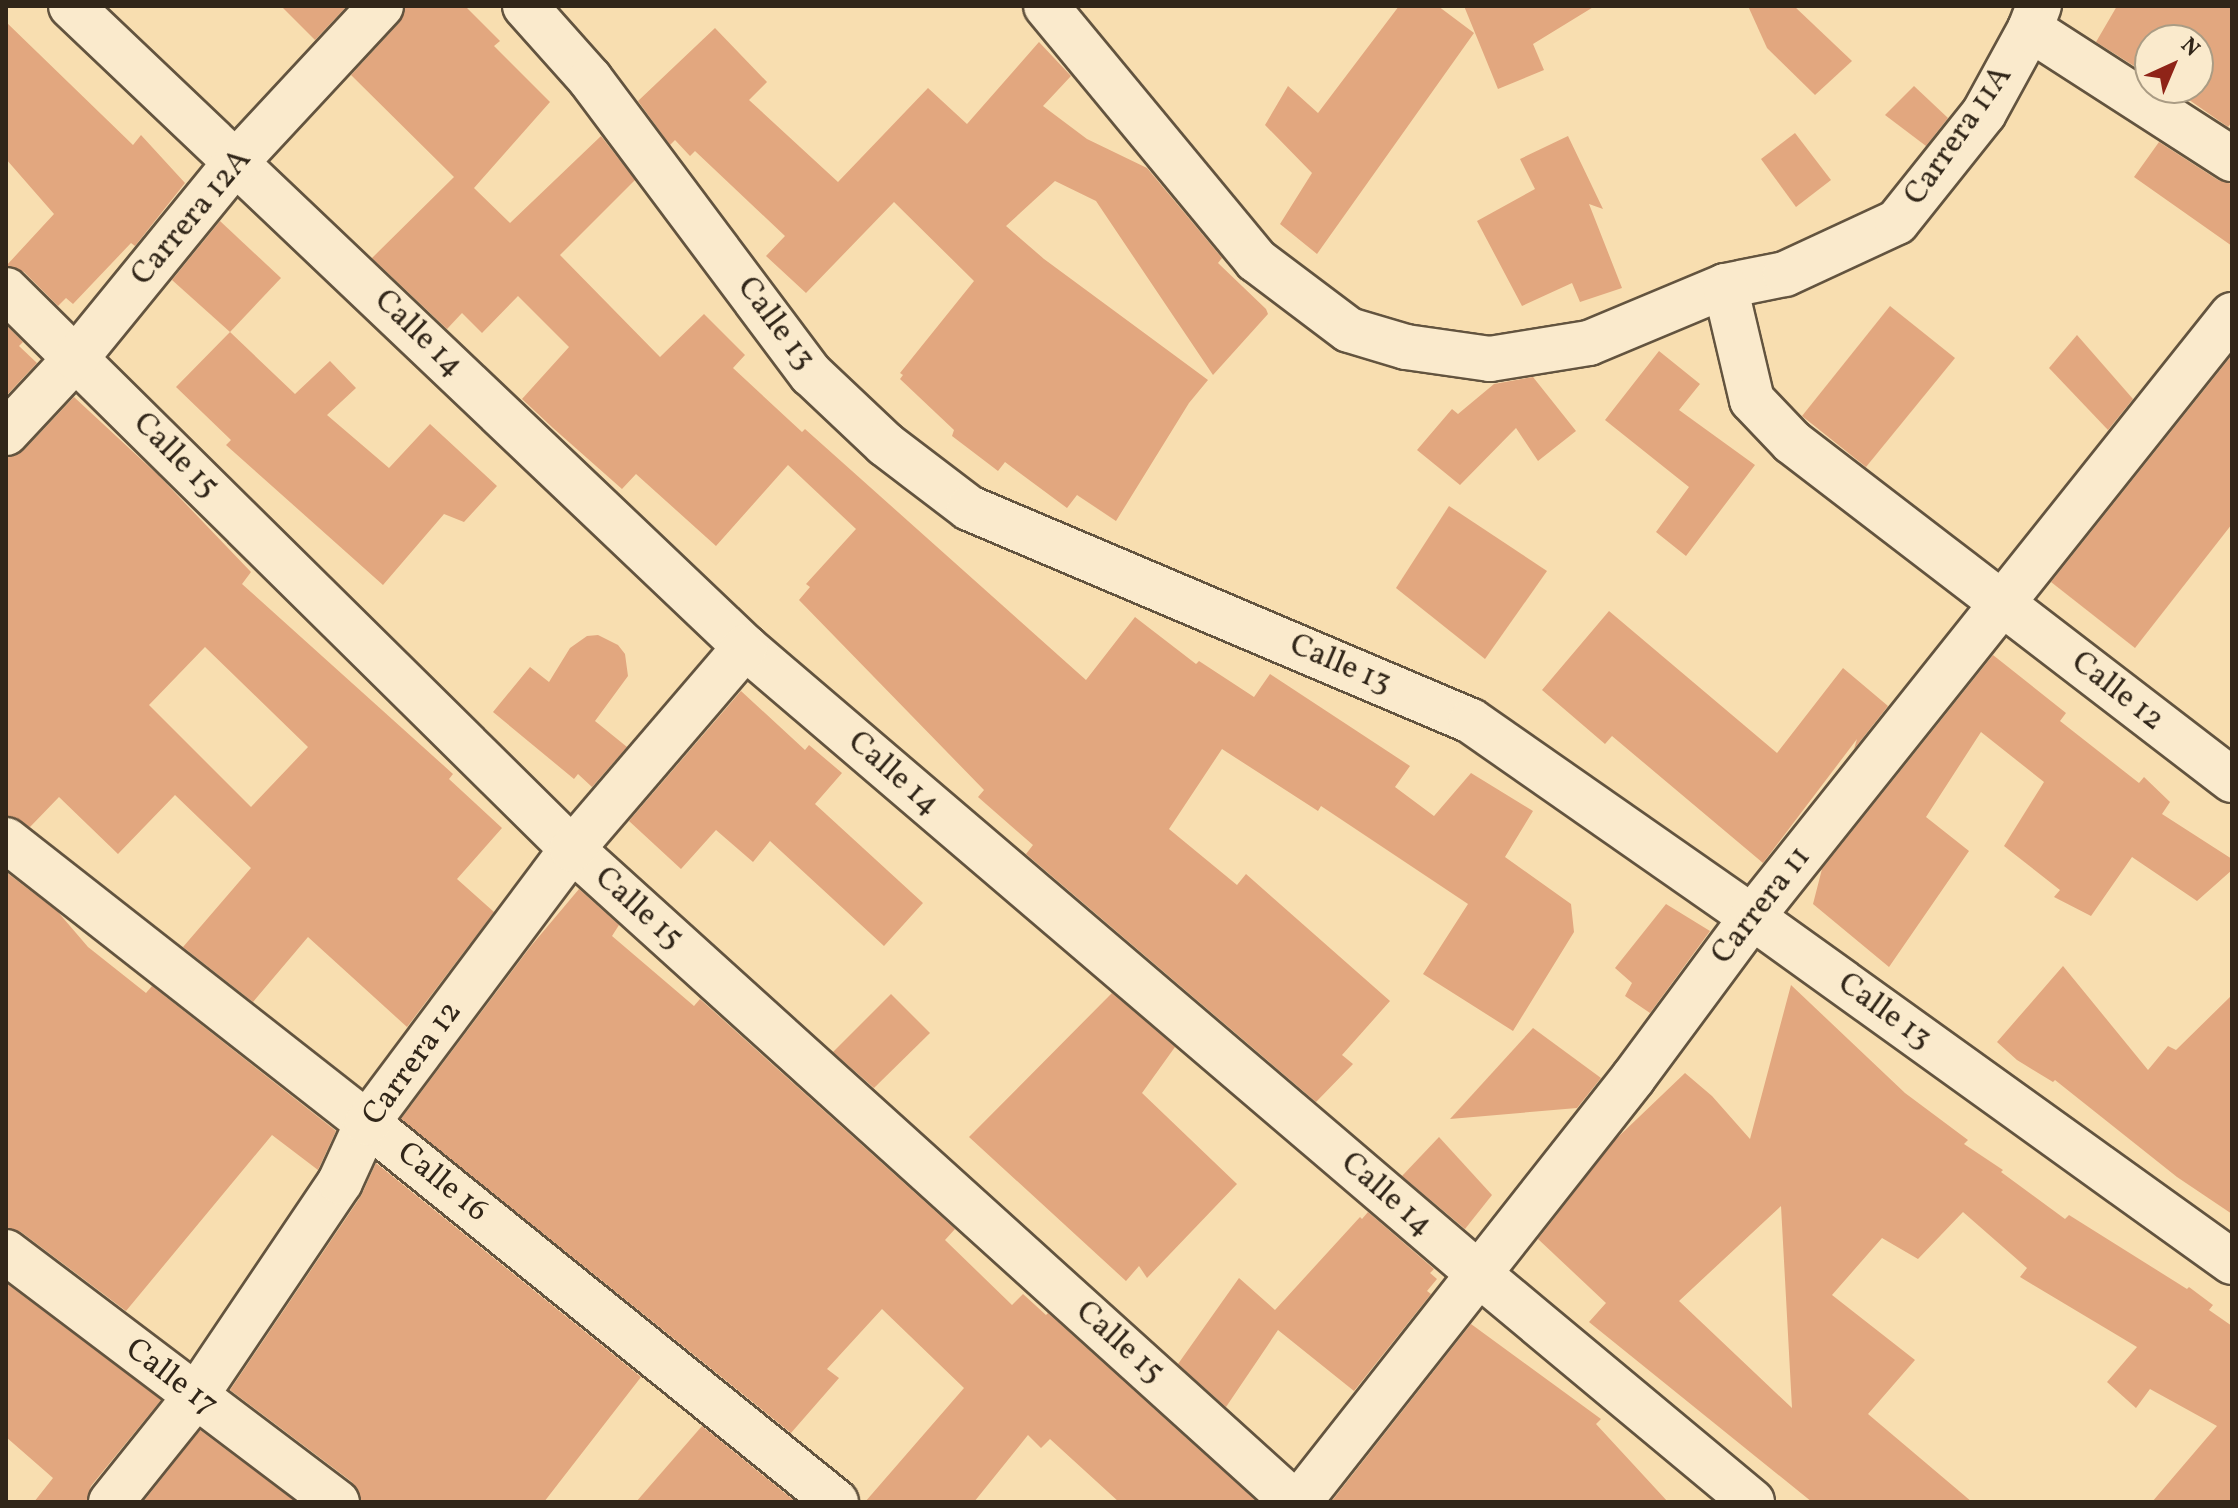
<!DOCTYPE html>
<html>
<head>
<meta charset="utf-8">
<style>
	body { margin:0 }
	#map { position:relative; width:2238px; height:1508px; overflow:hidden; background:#f8deb0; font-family:Vollkorn,serif }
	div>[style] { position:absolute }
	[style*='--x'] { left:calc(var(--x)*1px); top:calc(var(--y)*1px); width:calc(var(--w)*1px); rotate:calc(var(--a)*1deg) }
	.building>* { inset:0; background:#e2a77f }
	.roads { filter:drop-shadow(2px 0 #63543f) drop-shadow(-2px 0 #63543f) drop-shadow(0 2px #63543f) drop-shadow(0 -2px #63543f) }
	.street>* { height:44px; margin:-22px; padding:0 22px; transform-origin:22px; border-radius:22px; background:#faeacc }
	span { translate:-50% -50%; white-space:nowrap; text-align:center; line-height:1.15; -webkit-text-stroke:6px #faeacc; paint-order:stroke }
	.street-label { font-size:32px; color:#312619 }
	.frame { position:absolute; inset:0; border:8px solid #312619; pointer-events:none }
	.north { position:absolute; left:2134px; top:24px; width:80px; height:80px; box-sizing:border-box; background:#faeacc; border:2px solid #aa9c84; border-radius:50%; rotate:44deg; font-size:22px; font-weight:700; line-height:32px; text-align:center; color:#312619 }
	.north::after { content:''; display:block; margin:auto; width:28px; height:36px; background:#8f2418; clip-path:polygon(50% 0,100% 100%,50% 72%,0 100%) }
</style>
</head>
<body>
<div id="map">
	<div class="building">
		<div style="clip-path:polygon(281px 6px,347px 6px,315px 40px)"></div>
		<div style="clip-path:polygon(405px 6px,465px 6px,500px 41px,494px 46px,550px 102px,474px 188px,510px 223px,601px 136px,635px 180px,560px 255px,660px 357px,704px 314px,745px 355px,733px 368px,802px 432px,805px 429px,1086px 680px,1135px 617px,1196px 664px,1199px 661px,1254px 697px,1270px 674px,1410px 766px,1395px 787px,1434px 816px,1471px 773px,1533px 811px,1505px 857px,1571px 904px,1574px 932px,1513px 1031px,1423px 974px,1468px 904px,1321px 806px,1318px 811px,1222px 749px,1169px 829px,1237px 885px,1246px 874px,1390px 1001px,1342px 1055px,1353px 1064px,1316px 1102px,1026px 854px,1033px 845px,978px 797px,984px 790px,799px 600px,810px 587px,806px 584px,856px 529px,788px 465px,716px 546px,636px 474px,622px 489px,553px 428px,522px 399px,569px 347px,518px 296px,482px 333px,462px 313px,447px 329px,372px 258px,454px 177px,351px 75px,399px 23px)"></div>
		<div style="clip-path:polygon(1399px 6px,1438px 6px,1474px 33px,1317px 254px,1280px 224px,1312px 173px,1265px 125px,1288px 86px,1318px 113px)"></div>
		<div style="clip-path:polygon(1464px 6px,1595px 6px,1533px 44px,1544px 70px,1498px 89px)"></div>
		<div style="clip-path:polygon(1748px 6px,1794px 6px,1852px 61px,1815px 95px,1767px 48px)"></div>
		<div style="clip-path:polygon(2117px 6px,2232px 6px,2232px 122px,2228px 127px,2172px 88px,2198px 88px,2198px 40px,2150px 40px,2150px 76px,2096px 42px)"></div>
		<div style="clip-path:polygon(6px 22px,133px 145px,141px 135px,185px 183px,135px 246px,131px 243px,73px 304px,66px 298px,58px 306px,24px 272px,6px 266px,54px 214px,6px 159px)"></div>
		<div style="clip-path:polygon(715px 28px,767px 82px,749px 100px,838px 182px,928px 88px,967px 124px,1039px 42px,1071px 76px,1043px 106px,1087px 139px,1147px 168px,1222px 258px,1218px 263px,1266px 309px,1268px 314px,1213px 375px,1096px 201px,1055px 181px,1006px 226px,1044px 259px,1208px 380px,1189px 403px,1116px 521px,1077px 495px,1067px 508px,1005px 462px,998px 471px,952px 436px,954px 430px,900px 379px,903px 375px,900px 373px,974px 281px,894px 202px,806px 293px,766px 256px,785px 236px,695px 151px,690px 156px,675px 140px,670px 145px,638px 101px)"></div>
		<div style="clip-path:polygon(1914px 86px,1948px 118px,1926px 146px,1885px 115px)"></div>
		<div style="clip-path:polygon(1795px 133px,1831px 180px,1796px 207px,1761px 159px)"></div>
		<div style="clip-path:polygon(1568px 136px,1603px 209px,1589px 204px,1622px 288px,1580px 302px,1572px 283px,1522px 306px,1477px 221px,1535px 189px,1520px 159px)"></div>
		<div style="clip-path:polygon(2159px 142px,2218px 180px,2232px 184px,2232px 246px,2134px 177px)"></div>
		<div style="clip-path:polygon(220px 221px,281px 278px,230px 332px,172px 280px)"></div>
		<div style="clip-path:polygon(1890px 306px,1955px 358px,1866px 467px,1802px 416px)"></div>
		<div style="clip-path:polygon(6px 325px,23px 342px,19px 346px,37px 363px,6px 396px)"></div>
		<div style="clip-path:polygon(230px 332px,295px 394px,330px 361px,356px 388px,327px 415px,389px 468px,430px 424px,497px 486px,464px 522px,444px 514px,383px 585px,226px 445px,231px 440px,176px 387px)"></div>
		<div style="clip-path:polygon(2077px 335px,2133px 399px,2108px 430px,2049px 368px)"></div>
		<div style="clip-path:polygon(1659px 351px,1700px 384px,1679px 410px,1755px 465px,1686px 556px,1656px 532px,1689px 487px,1605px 420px)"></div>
		<div style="clip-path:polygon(2232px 355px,2232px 524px,2135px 648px,2051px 582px)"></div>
		<div style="clip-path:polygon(1533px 377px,1576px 431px,1538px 461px,1516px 428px,1460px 485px,1417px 450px,1452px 409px,1458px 414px,1494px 384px)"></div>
		<div style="clip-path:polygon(evenodd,74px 397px,158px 475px,251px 572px,242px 584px,453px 774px,449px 779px,502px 828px,457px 879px,494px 912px,407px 1027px,308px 937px,253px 1002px,183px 947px,251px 868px,175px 795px,118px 854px,59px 797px,30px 827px,6px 816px,6px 457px,24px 450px,74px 397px,205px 647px,308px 747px,251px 807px,149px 705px,205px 647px)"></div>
		<div style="clip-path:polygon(1449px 506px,1547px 571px,1485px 659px,1396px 588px)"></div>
		<div style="clip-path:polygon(1609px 611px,1777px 753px,1843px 668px,1888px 706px,1854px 749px,1857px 739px,1763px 863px,1612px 736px,1605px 744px,1542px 690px)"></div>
		<div style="clip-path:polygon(598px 635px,618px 645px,625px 654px,628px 676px,595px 721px,627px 747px,592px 787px,578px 774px,574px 779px,493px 712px,530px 667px,549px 682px,570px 648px,587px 636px)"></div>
		<div style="clip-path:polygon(1993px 655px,2066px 713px,2060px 721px,2139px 783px,2144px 777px,2170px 802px,2162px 814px,2232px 859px,2232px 870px,2197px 901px,2132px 857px,2091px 916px,2054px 897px,2060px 890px,2004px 846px,2044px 782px,1981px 732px,1926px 817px,1969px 851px,1889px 967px,1813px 904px,1822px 869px)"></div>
		<div style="clip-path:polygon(741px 691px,805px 750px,809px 745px,842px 773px,815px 804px,923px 903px,884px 946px,770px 841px,753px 862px,716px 830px,681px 869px,629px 821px)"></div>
		<div style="clip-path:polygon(6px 872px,58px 912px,88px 947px,146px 993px,152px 986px,336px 1131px,318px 1170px,272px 1135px,126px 1311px,21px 1232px,6px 1228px)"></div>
		<div style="clip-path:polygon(579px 889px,619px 925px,612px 936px,694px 1006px,700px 999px,955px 1229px,945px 1240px,1012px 1305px,1023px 1294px,1046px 1315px,1048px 1313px,1257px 1502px,1119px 1502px,1050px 1439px,1041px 1448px,1028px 1435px,974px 1502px,865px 1502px,964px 1388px,882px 1309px,827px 1369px,839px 1378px,791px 1433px,401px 1119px,531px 946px)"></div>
		<div style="clip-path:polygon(1666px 904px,1710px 931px,1650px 1013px,1625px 996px,1632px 983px,1615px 968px)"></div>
		<div style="clip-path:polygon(2063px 966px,2148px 1070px,2168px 1046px,2176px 1050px,2232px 995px,2232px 1214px,2177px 1177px,2055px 1080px,2053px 1082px,2017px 1060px,1997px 1042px)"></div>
		<div style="clip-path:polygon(evenodd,1791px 985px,1905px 1093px,1968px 1140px,1964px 1144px,2003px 1170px,2001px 1172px,2065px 1219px,2069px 1215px,2187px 1289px,2189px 1287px,2213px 1305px,2209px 1310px,2232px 1326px,2232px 1502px,2152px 1502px,2217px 1426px,2150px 1389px,2136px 1408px,2107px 1382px,2137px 1347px,2020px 1277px,2027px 1268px,1963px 1212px,1918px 1259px,1882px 1238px,1832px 1295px,1915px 1360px,1868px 1414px,1972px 1502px,1812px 1502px,1589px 1322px,1606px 1303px,1538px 1239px,1616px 1139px,1685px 1073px,1712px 1096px,1750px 1139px,1791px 985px,1781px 1206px,1792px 1408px,1679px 1301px,1781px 1206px)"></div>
		<div style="clip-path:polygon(1112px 993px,1175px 1047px,1142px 1093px,1237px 1184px,1147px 1278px,1139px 1266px,1126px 1281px,969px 1137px)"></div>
		<div style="clip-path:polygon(891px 994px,930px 1033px,874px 1088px,833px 1052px)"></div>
		<div style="clip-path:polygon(1533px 1028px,1601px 1078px,1577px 1108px,1450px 1119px)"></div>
		<div style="clip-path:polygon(1439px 1137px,1492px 1195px,1465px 1229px,1402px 1176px)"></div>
		<div style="clip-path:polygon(376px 1163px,641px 1377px,544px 1502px,361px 1502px,352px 1482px,230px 1390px,361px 1196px)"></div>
		<div style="clip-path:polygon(1368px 1212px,1434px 1269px,1430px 1273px,1437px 1279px,1427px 1291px,1431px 1294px,1354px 1391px,1278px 1330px,1226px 1407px,1178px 1364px,1239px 1278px,1275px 1310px,1360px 1217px,1362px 1219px)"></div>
		<div style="clip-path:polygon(6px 1283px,161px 1400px,91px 1486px,87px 1502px,34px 1502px,53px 1478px,6px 1437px)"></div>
		<div style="clip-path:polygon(1471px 1324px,1601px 1419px,1596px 1424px,1668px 1502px,1331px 1502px)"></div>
		<div style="clip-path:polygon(702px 1426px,796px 1502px,636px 1502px)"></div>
		<div style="clip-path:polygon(200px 1430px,296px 1502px,143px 1502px)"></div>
	</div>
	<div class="roads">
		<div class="street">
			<div style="--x:71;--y:6;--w:930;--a:43.56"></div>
			<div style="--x:745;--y:647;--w:967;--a:40.51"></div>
			<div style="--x:1480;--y:1275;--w:354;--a:39.8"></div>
			<div style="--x:525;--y:6;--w:98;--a:48.3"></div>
			<div style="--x:590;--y:79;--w:369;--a:53.2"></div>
			<div style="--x:811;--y:374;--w:102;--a:43.4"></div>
			<div style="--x:885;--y:444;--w:106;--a:37.3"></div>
			<div style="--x:969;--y:508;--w:545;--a:22.99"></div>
			<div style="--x:1471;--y:721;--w:343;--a:34.9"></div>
			<div style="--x:1752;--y:917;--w:591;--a:35.71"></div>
			<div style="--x:1046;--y:6;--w:330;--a:50.4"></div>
			<div style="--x:1256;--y:260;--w:116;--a:37"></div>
			<div style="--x:1349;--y:330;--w:59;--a:16.6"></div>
			<div style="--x:1406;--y:347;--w:85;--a:8.1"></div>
			<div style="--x:1490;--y:359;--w:100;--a:-9.2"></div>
			<div style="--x:1589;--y:343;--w:147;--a:-22.7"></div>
			<div style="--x:1725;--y:286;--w:61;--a:-11.3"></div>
			<div style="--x:1785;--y:274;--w:123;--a:-24.9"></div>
			<div style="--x:1897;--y:222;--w:139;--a:-51.4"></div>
			<div style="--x:1984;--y:113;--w:96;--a:-61.3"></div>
			<div style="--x:2030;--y:29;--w:25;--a:-69"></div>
			<div style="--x:2030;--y:29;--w:240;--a:32.8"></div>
			<div style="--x:1725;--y:286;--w:117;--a:76.7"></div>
			<div style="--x:1752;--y:400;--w:58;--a:46.4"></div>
			<div style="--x:1792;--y:442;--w:555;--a:37.53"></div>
			<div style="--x:6;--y:290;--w:796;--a:44.64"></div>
			<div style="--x:572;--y:849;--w:973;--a:42.13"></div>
			<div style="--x:6;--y:433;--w:103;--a:-47"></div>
			<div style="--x:76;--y:358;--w:253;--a:-50.8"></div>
			<div style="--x:236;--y:162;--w:213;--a:-47.1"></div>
			<div style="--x:6;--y:840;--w:459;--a:38.1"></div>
			<div style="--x:367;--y:1123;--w:603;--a:38.94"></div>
			<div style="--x:6;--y:1252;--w:415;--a:37.1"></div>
			<div style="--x:111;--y:1502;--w:134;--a:-51.3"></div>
			<div style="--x:195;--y:1397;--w:259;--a:-56"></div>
			<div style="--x:340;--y:1182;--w:65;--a:-65.4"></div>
			<div style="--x:367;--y:1123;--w:342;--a:-53.2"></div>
			<div style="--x:572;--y:849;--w:266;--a:-49.4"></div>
			<div style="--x:1299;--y:1502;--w:540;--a:-51.77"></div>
			<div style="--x:1633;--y:1078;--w:200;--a:-53.5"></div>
			<div style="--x:1752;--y:917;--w:770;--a:-51.43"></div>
		</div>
	</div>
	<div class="street-label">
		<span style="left:1959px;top:136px;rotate:-55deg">Carrera 11A</span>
		<span style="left:192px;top:218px;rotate:-50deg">Carrera 12A</span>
		<span style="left:775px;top:324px;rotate:53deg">Calle 13</span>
		<span style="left:418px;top:334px;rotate:44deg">Calle 14</span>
		<span style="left:175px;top:456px;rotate:45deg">Calle 15</span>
		<span style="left:1340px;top:665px;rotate:23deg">Calle 13</span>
		<span style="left:2117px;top:692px;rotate:38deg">Calle 12</span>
		<span style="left:893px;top:774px;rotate:41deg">Calle 14</span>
		<span style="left:1762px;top:906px;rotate:-52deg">Carrera 11</span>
		<span style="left:638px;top:909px;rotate:42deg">Calle 15</span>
		<span style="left:1884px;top:1012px;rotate:36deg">Calle 13</span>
		<span style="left:413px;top:1064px;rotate:-54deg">Carrera 12</span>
		<span style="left:442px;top:1183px;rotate:39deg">Calle 16</span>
		<span style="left:1386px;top:1195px;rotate:41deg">Calle 14</span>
		<span style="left:1119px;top:1343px;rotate:42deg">Calle 15</span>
		<span style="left:171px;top:1378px;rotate:37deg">Calle 17</span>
	</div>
	<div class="frame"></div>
	<div class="north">N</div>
</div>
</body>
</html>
